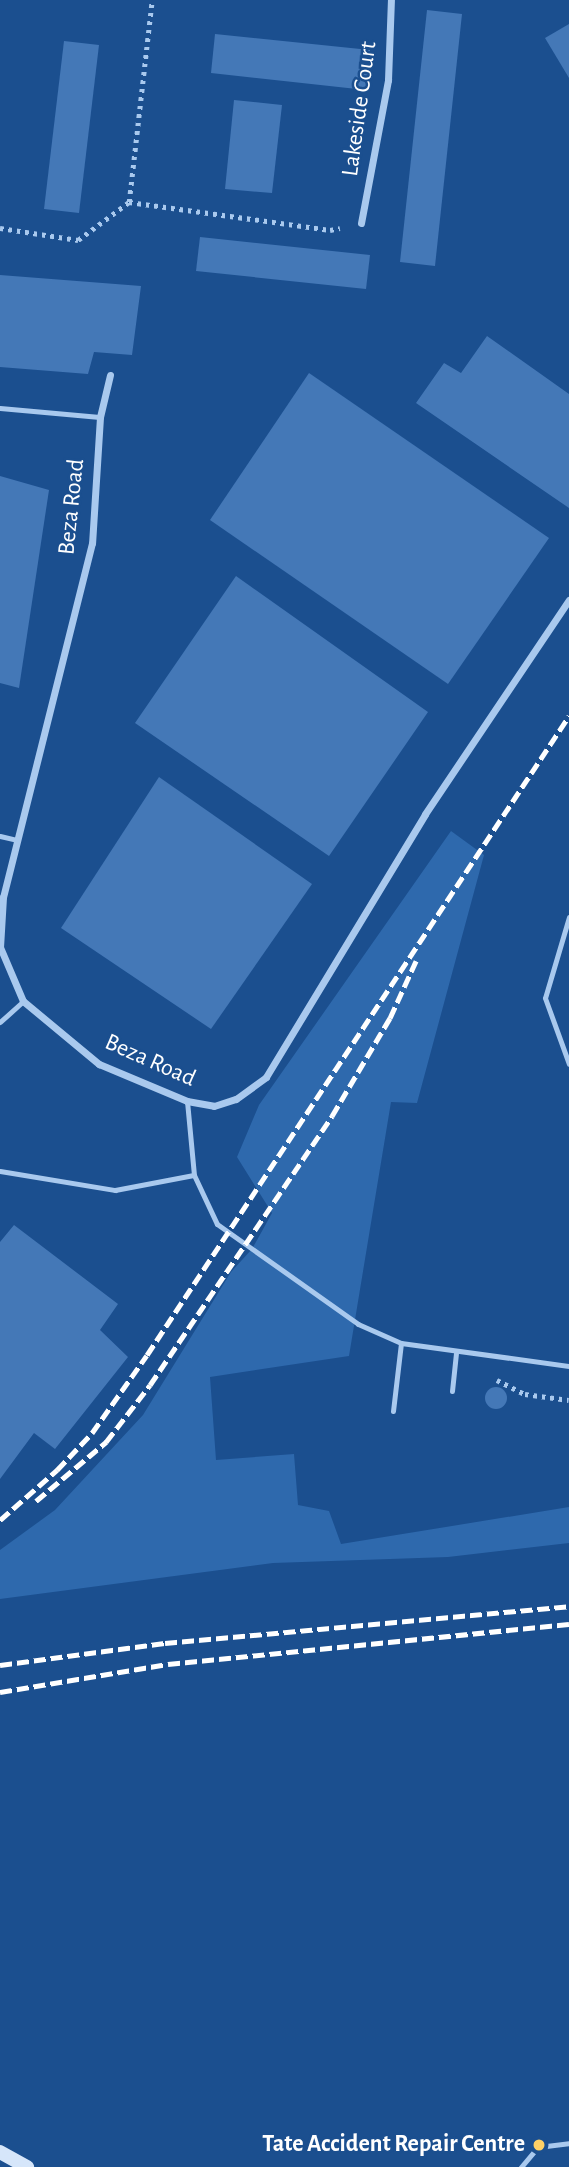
<!DOCTYPE html>
<html>
<head>
<meta charset="utf-8">
<style>
	body { margin:0 }
	#map { position:relative; width:569px; height:2167px; overflow:hidden; background:#1b4f8f; font-family:"Alegreya Sans",sans-serif }
	div>[style] { position:absolute }
	[style*='--x'] { left:calc(var(--x)*1px); top:calc(var(--y)*1px); width:calc(var(--w)*1px); rotate:calc(var(--a)*1deg) }
	.green>* { inset:0; background:#2e69ad }
	.building>* { inset:0; background:#4478b7 }
	.round { border-radius:50% }
	.path>* { height:4.5px; margin-top:-2.25px; transform-origin:0; background:repeating-linear-gradient(90deg,#a9c9ee 0 3.5px,transparent 0 8.5px) }
	.lane>* { height:5px; margin:-2.5px; padding:0 2.5px; transform-origin:2.5px; border-radius:2.5px; background:#a9c9ee }
	.street>* { height:7px; margin:-3.5px; padding:0 3.5px; transform-origin:3.5px; border-radius:3.5px; background:#a9c9ee }
	.secondary>* { height:14px; margin:-7px; padding:0 7px; transform-origin:7px; border-radius:7px; background:#d6e6fa }
	.rail>* { height:5px; margin-top:-2.5px; transform-origin:0; background:repeating-linear-gradient(90deg,#fff 0 12px,transparent 0 17px) }
	.dots>* { width:19px; height:19px; translate:-50% -50%; box-sizing:border-box; border:4px solid #1b4f8f; border-radius:50% }
	span { translate:-50% -50%; white-space:nowrap; text-align:center; line-height:1.15; -webkit-text-stroke:5px #1b4f8f; paint-order:stroke }
	.street-label { font-size:24px; color:#fff }
	.poi-label { font-size:24px; color:#fff; font-weight:700 }
	.right { translate:-100% -50%; text-align:right }
</style>
</head>
<body>
<div id="map">
	<div class="green">
		<div style="clip-path:polygon(451px 831px,484px 855px,417px 1103px,391px 1102px,349px 1356px,210px 1377px,216px 1460px,294px 1454px,298px 1505px,329px 1511px,341px 1544px,569px 1507px,569px 1543px,448px 1557px,273px 1563px,0 1599px,0 1550px,55px 1510px,143px 1415px,231px 1272px,252px 1249px,272px 1213px,237px 1157px,259px 1105px)"></div>
	</div>
	<div class="building">
		<div style="clip-path:polygon(427px 10px,462px 14px,435px 266px,400px 262px)"></div>
		<div style="clip-path:polygon(569px 24px,569px 78px,545px 38px)"></div>
		<div style="clip-path:polygon(215px 34px,370px 50px,366px 90px,211px 73px)"></div>
		<div style="clip-path:polygon(64px 41px,99px 45px,79px 213px,44px 209px)"></div>
		<div style="clip-path:polygon(234px 100px,282px 105px,272px 193px,225px 189px)"></div>
		<div style="clip-path:polygon(200px 237px,370px 255px,366px 289px,196px 271px)"></div>
		<div style="clip-path:polygon(0 275px,141px 286px,132px 355px,94px 352px,88px 374px,0 367px)"></div>
		<div style="clip-path:polygon(487px 336px,569px 394px,569px 508px,416px 403px,444px 363px,461px 373px)"></div>
		<div style="clip-path:polygon(309px 373px,549px 538px,448px 684px,210px 520px)"></div>
		<div style="clip-path:polygon(0 476px,49px 490px,19px 688px,0 683px)"></div>
		<div style="clip-path:polygon(236px 576px,428px 712px,329px 856px,135px 723px)"></div>
		<div style="clip-path:polygon(159px 777px,312px 884px,211px 1029px,61px 928px)"></div>
		<div style="clip-path:polygon(14px 1225px,118px 1304px,100px 1330px,128px 1357px,55px 1449px,34px 1433px,0 1479px,0 1242px)"></div>
		<div class="round" style="left:485px;top:1387px;width:22px;height:22px"></div>
	</div>
	<div class="path">
		<div style="--x:129;--y:202;--w:203;--a:7.9"></div>
		<div style="--x:330;--y:230;--w:10;--a:-11"></div>
		<div style="--x:0;--y:228;--w:79;--a:8.7"></div>
		<div style="--x:78;--y:240;--w:64;--a:-36.7"></div>
		<div style="--x:129;--y:202;--w:203;--a:-83.5"></div>
		<div style="--x:497;--y:1380;--w:31;--a:27"></div>
		<div style="--x:525;--y:1394;--w:44;--a:7.8"></div>
	</div>
	<div class="lane">
		<div style="--x:0;--y:408;--w:100;--a:5.1"></div>
		<div style="--x:0;--y:836;--w:17;--a:13"></div>
		<div style="--x:569;--y:917;--w:84;--a:106.5"></div>
		<div style="--x:545;--y:998;--w:70;--a:70"></div>
		<div style="--x:0;--y:1022;--w:31;--a:-42"></div>
		<div style="--x:187;--y:1101;--w:74;--a:84.6"></div>
		<div style="--x:194;--y:1175;--w:54;--a:64.9"></div>
		<div style="--x:217;--y:1224;--w:173;--a:35.3"></div>
		<div style="--x:358;--y:1324;--w:47;--a:23.8"></div>
		<div style="--x:401;--y:1343;--w:170;--a:7.8"></div>
		<div style="--x:0;--y:1171;--w:117;--a:9.4"></div>
		<div style="--x:115;--y:1190;--w:80;--a:-10.8"></div>
		<div style="--x:452;--y:1391;--w:38;--a:-84"></div>
		<div style="--x:393;--y:1411;--w:68;--a:-83.3"></div>
		<div style="--x:521;--y:2167;--w:26;--a:-50"></div>
		<div style="--x:538;--y:2147;--w:31;--a:-7"></div>
	</div>
	<div class="street">
		<div style="--x:361;--y:223;--w:146;--a:-79.3"></div>
		<div style="--x:388;--y:80;--w:80;--a:-87.9"></div>
		<div style="--x:110;--y:375;--w:43;--a:103.4"></div>
		<div style="--x:100;--y:417;--w:126;--a:93.6"></div>
		<div style="--x:92;--y:543;--w:365;--a:104.1"></div>
		<div style="--x:3;--y:897;--w:50;--a:93.4"></div>
		<div style="--x:0;--y:947;--w:59;--a:66.9"></div>
		<div style="--x:23;--y:1001;--w:99;--a:39.7"></div>
		<div style="--x:99;--y:1064;--w:95;--a:22.8"></div>
		<div style="--x:187;--y:1101;--w:27;--a:10"></div>
		<div style="--x:214;--y:1106;--w:23;--a:-18"></div>
		<div style="--x:236;--y:1099;--w:37;--a:-36"></div>
		<div style="--x:266;--y:1077;--w:307;--a:-58.8"></div>
		<div style="--x:425;--y:814;--w:258;--a:-56.1"></div>
	</div>
	<div class="secondary">
		<div style="--x:0;--y:2152;--w:31;--a:29"></div>
	</div>
	<div class="rail">
		<div style="--x:36;--y:1501;--w:92;--a:-40.1"></div>
		<div style="--x:106;--y:1442;--w:72;--a:-52.3"></div>
		<div style="--x:150;--y:1385;--w:325;--a:-55.9"></div>
		<div style="--x:332;--y:1116;--w:114;--a:-59.4"></div>
		<div style="--x:390;--y:1018;--w:63;--a:-65.5"></div>
		<div style="--x:0;--y:1520;--w:76;--a:-41.3"></div>
		<div style="--x:57;--y:1470;--w:51;--a:-46.6"></div>
		<div style="--x:92;--y:1433;--w:95;--a:-54.8"></div>
		<div style="--x:147;--y:1355;--w:766;--a:-56.56"></div>
		<div style="--x:0;--y:1665;--w:166;--a:-7.6"></div>
		<div style="--x:165;--y:1643;--w:406;--a:-5.2"></div>
		<div style="--x:0;--y:1692;--w:170;--a:-9.5"></div>
		<div style="--x:168;--y:1664;--w:403;--a:-5.7"></div>
	</div>
	<div class="dots">
		<div style="left:539px;top:2145px;background:#ffd166"></div>
	</div>
	<div class="street-label">
		<span style="left:360px;top:109px;rotate:-82deg">Lakeside Court</span>
		<span style="left:72px;top:507px;rotate:-84deg">Beza Road</span>
		<span style="left:150px;top:1061px;rotate:24deg">Beza Road</span>
	</div>
	<div class="poi-label">
		<span class="right" style="left:525px;top:2145px">Tate Accident Repair Centre</span>
	</div>
</div>
</body>
</html>
